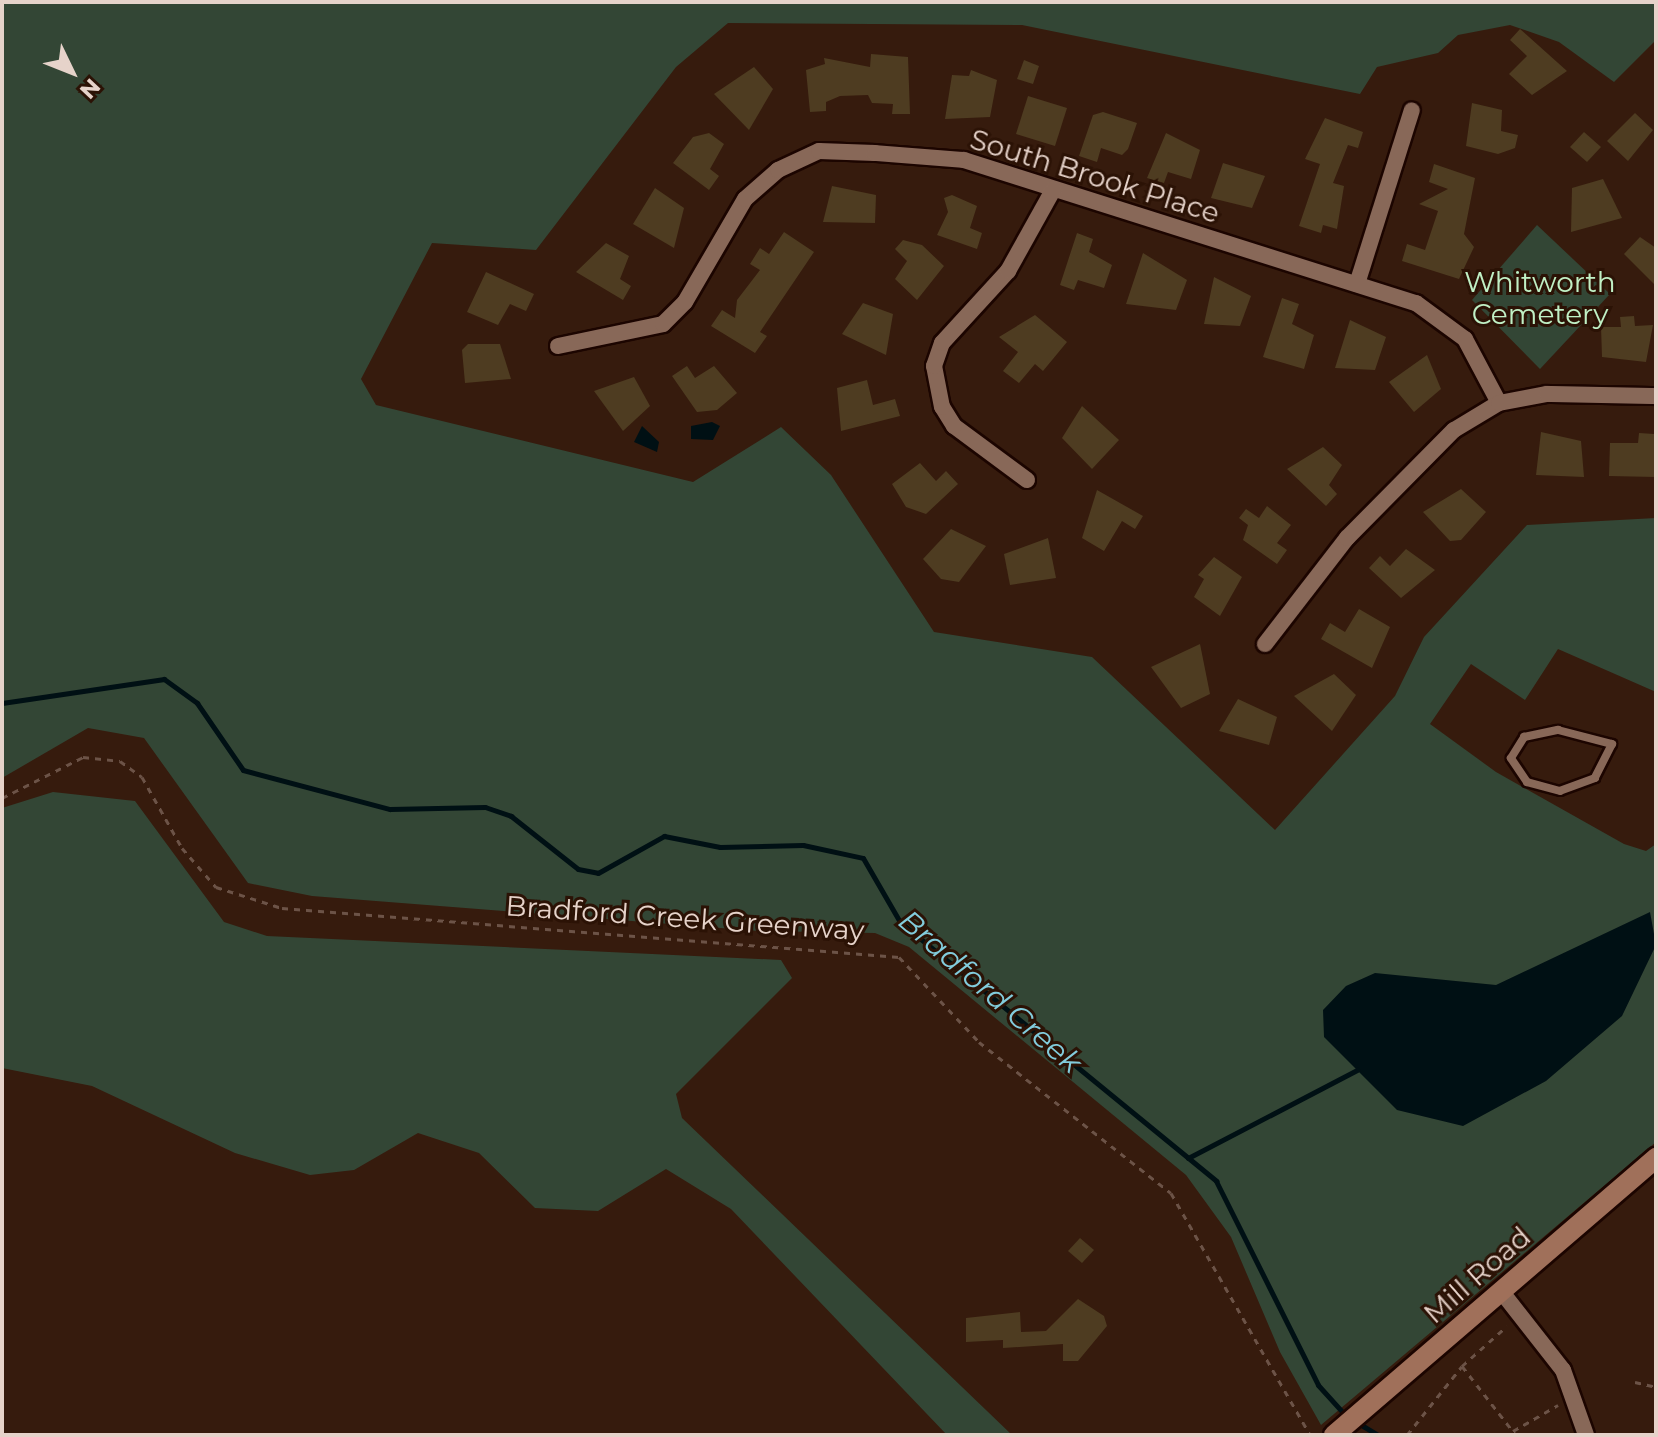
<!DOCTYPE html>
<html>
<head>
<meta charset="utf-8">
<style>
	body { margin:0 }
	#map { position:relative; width:1658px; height:1437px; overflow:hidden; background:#361b0d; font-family:Montserrat,sans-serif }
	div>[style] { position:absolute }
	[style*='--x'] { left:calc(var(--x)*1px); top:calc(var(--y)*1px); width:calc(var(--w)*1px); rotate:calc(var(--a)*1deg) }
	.green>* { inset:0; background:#334635 }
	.water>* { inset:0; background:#001014 }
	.stream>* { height:5px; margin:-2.5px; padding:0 2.5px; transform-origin:2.5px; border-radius:2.5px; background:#001014 }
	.building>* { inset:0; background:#4e3c21 }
	.path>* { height:3px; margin-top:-1.5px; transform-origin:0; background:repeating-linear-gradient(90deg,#6c5347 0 6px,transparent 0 12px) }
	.roads { filter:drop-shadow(2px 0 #1c0500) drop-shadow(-2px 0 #1c0500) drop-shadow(0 2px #1c0500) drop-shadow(0 -2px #1c0500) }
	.lane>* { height:8px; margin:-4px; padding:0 4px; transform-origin:4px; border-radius:4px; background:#886858 }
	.street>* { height:16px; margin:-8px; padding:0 8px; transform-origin:8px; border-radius:8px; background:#886858 }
	.secondary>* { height:20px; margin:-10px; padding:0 10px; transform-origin:10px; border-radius:10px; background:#a0705a }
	span { translate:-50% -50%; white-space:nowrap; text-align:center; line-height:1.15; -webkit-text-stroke:6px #2b1205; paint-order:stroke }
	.street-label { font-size:28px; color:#e6d3ca }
	.park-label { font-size:28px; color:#c0f0c5 }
	.water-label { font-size:30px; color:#82ccdc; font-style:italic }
	.frame { position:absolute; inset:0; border:4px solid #e6d3ca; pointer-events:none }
	.north { position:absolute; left:32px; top:32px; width:80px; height:80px; -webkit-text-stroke:6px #2b1205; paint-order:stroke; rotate:133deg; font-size:22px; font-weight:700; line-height:32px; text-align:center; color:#e6d3ca }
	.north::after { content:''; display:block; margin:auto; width:28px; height:36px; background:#e6d3ca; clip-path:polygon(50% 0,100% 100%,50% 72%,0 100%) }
</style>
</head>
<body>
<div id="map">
	<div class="green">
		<div style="clip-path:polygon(2px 2px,1656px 2px,1656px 40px,1614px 82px,1559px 42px,1510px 25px,1458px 35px,1438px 53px,1377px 67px,1360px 94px,1022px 25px,728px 23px,676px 67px,536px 250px,432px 243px,361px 379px,376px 405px,693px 482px,781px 427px,831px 475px,934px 632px,1092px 657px,1275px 830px,1395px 696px,1424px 637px,1527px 525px,1656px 518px,1656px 692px,1558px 649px,1525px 700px,1471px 664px,1430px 724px,1496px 772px,1624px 844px,1646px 851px,1656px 844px,1656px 1142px,1321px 1425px,1280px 1352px,1231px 1237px,1186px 1175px,909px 947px,875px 933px,759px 931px,312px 896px,248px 883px,144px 738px,88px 728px,2px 778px)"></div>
		<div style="clip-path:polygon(1537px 225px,1610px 294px,1540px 369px,1472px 300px)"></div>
		<div style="clip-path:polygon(53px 792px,135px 801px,224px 922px,267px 936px,781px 960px,792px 978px,676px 1094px,682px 1118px,1012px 1435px,947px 1435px,731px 1209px,666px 1169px,598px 1211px,535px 1208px,479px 1153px,418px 1133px,354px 1170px,310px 1175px,235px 1153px,92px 1086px,2px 1068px,2px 808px)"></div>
	</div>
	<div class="water">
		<div style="clip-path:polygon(712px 422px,720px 426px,713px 440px,691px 439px,691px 426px)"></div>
		<div style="clip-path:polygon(642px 426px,659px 442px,657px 452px,634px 442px)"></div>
		<div style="clip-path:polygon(1650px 912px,1656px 945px,1622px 1016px,1546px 1081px,1463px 1126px,1397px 1110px,1324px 1037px,1323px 1010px,1346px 986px,1375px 973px,1496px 985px)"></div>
	</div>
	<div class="stream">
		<div style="--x:2;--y:703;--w:164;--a:-8.4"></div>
		<div style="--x:164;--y:679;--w:41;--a:36"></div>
		<div style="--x:197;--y:703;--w:81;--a:55.5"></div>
		<div style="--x:243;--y:770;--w:152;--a:14.9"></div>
		<div style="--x:390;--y:809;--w:95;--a:-1.2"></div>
		<div style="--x:485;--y:807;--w:28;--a:19"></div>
		<div style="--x:511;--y:816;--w:85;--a:38.3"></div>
		<div style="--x:578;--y:869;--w:20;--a:11"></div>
		<div style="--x:598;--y:873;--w:76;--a:-29.3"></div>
		<div style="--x:664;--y:836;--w:57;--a:11.1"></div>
		<div style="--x:720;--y:847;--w:83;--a:-1.4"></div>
		<div style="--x:803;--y:845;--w:61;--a:12.2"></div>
		<div style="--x:863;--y:858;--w:74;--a:60"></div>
		<div style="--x:900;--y:922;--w:409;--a:39.3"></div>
		<div style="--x:1216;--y:1181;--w:228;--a:63.4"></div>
		<div style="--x:1318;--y:1385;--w:42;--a:47.9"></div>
		<div style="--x:1188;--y:1158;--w:191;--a:-27.5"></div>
		<div style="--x:1358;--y:1423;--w:23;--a:31"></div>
	</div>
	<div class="building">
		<div style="clip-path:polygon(1520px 29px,1567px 71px,1532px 95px,1509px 74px,1527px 56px,1510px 40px)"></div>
		<div style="clip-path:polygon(871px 54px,908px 57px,910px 114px,892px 114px,893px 104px,872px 103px,868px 95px,840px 96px,826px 102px,826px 111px,810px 112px,806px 70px,825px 64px,824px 58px,870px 67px)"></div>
		<div style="clip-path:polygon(1024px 60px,1039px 66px,1033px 84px,1017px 79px)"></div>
		<div style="clip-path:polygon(754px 67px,773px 89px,749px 130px,714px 94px)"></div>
		<div style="clip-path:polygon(971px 70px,997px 80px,990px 117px,945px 119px,952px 75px,969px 76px)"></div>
		<div style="clip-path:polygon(1028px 96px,1067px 108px,1055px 146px,1016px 134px)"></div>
		<div style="clip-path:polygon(1472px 103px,1502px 110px,1501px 131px,1518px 135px,1515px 148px,1498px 154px,1466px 146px)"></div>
		<div style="clip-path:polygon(1103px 112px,1137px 123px,1128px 149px,1122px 155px,1101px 148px,1097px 162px,1079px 156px,1093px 115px)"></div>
		<div style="clip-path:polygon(1635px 113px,1653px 130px,1628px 161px,1607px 141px)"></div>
		<div style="clip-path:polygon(1325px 118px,1363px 132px,1358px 148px,1348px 145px,1333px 183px,1344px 186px,1337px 229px,1323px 225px,1321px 233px,1299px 226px,1320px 164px,1305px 159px)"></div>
		<div style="clip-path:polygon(1584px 132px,1601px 147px,1587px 162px,1570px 147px)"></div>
		<div style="clip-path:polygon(709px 133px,724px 144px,710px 169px,719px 176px,709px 190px,673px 163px,693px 137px)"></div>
		<div style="clip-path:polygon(1166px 133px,1200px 150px,1191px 179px,1168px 172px,1164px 183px,1147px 178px)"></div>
		<div style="clip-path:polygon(1223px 163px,1265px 176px,1252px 208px,1211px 198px)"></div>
		<div style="clip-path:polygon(1434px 164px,1475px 178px,1464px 234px,1474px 247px,1459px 279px,1402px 261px,1407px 244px,1425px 250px,1438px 211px,1419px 204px,1448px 189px,1429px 182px)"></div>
		<div style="clip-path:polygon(1603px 179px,1622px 218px,1571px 232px,1572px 188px)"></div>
		<div style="clip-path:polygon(832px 186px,876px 195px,875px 223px,823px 222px)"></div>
		<div style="clip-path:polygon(655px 188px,684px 208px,674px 248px,633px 224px)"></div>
		<div style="clip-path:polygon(952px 195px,977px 206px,970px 228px,982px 233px,977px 249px,937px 235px,948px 212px,944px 198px)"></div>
		<div style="clip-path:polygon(784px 232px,814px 252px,760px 332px,767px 336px,755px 353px,711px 326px,722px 310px,735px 318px,737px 300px,760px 270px,750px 264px,760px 248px,769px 254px)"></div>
		<div style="clip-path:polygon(1077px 233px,1093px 239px,1089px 252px,1112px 265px,1104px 288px,1078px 280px,1074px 290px,1060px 285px)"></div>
		<div style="clip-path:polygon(1640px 237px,1656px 248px,1656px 286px,1624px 254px)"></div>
		<div style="clip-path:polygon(903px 240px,922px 245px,944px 266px,917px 300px,895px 279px,907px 261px,895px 249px)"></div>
		<div style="clip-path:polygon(606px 243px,629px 256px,620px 279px,631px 286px,623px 300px,576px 272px)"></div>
		<div style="clip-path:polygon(1143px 253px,1187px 280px,1176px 310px,1126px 304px)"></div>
		<div style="clip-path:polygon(486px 272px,534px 294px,526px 311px,510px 304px,498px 325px,467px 312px)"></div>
		<div style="clip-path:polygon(1214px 277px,1251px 296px,1240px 326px,1204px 324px)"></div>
		<div style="clip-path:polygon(1282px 298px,1299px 304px,1292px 324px,1314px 335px,1304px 369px,1263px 357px)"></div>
		<div style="clip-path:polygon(863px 303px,893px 314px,886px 355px,842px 334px)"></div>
		<div style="clip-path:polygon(1035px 315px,1067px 342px,1043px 371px,1035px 364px,1019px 383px,1003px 371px,1018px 352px,999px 337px)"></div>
		<div style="clip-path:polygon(1634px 316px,1635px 326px,1653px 325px,1646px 362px,1602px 357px,1601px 327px,1621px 327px,1620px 317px)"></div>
		<div style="clip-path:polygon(1350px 320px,1386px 337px,1375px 370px,1335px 368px)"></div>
		<div style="clip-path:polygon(468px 344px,500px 344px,511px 379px,465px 383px,462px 350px)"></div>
		<div style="clip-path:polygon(1427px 355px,1441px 389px,1414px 412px,1389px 382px)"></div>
		<div style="clip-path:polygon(687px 366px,695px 378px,714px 366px,737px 393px,717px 410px,697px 412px,672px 376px)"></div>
		<div style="clip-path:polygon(634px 377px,650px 406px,623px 431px,594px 391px)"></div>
		<div style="clip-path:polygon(867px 380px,873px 405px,895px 399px,900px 416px,841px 431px,837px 388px)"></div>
		<div style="clip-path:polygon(1082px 406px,1119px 440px,1092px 469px,1062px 438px)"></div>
		<div style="clip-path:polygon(1541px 432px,1581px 441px,1584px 477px,1536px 475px)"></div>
		<div style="clip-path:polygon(1639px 433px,1654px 434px,1656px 477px,1609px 476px,1610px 443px,1638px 443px)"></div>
		<div style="clip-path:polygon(1323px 447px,1342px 465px,1329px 485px,1337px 494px,1326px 506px,1287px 469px)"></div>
		<div style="clip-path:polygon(920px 463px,936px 481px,946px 471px,958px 484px,926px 514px,906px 507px,892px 484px)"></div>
		<div style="clip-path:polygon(1461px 489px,1486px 512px,1461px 540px,1450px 541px,1423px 512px)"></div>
		<div style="clip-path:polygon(1097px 490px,1143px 516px,1135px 529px,1122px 521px,1104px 551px,1082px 538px)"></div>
		<div style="clip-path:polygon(1267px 506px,1291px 525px,1277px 543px,1287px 550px,1277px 564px,1243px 540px,1248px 525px,1239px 518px,1246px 509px,1259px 518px)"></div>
		<div style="clip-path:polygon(951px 529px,986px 546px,959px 582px,941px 579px,923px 559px)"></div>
		<div style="clip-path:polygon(1048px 538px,1056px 578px,1010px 585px,1004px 554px)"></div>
		<div style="clip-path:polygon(1406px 549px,1435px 570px,1401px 598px,1369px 568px,1380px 556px,1390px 566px)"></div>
		<div style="clip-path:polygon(1214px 557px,1242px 577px,1220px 616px,1194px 597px,1204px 579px,1198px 575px)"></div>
		<div style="clip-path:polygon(1359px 609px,1390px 627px,1372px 668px,1321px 639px,1330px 623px,1345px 632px)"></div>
		<div style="clip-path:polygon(1200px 644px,1210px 694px,1181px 708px,1151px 667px)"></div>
		<div style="clip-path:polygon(1334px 674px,1356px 695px,1332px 731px,1294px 696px)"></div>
		<div style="clip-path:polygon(1238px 699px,1277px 717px,1269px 745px,1219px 731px)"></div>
		<div style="clip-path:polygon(1080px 1238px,1094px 1250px,1082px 1263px,1068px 1251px)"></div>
		<div style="clip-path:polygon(1078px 1299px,1104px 1316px,1107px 1326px,1078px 1361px,1063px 1361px,1063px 1344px,1003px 1348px,1003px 1340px,966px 1342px,966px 1318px,1020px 1312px,1021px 1332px,1046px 1331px)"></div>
	</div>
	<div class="path">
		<div style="--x:2;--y:798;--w:91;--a:-26.8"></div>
		<div style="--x:83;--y:757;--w:37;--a:6"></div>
		<div style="--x:120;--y:761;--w:27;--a:36"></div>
		<div style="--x:142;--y:777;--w:81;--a:60.6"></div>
		<div style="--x:182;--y:848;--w:52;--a:48.9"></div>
		<div style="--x:216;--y:887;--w:69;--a:17.7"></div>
		<div style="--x:282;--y:908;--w:619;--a:4.54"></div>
		<div style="--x:899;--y:957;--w:117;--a:46.7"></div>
		<div style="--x:979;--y:1042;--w:244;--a:38.2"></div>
		<div style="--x:1171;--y:1193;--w:279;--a:60.1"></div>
		<div style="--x:1462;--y:1366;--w:60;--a:-41.6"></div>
		<div style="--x:1635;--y:1382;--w:22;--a:13"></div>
		<div style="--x:1513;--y:1431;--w:52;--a:-30"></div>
		<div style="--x:1407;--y:1435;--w:88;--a:-51.4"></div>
		<div style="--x:1462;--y:1366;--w:88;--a:52"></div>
	</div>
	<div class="roads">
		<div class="lane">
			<div style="--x:1558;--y:730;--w:56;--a:14.5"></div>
			<div style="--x:1612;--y:744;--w:38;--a:117"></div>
			<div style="--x:1595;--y:778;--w:37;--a:160"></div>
			<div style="--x:1560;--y:791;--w:34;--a:-165"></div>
			<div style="--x:1527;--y:782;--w:29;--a:-124"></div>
			<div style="--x:1511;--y:758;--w:25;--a:-58"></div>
			<div style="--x:1524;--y:737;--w:35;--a:-12"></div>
		</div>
		<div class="street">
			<div style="--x:1357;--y:284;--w:182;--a:-72.5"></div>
			<div style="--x:558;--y:346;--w:107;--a:-11.8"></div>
			<div style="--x:663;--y:324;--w:31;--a:-45"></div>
			<div style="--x:685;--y:302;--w:119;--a:-59.8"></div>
			<div style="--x:745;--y:199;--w:44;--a:-41.3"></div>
			<div style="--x:778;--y:170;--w:45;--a:-24.9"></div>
			<div style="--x:819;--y:151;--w:56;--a:2"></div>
			<div style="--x:875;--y:153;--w:89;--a:4.5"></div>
			<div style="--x:964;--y:160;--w:474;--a:17.6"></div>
			<div style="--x:1416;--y:303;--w:61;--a:36.3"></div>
			<div style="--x:1465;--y:339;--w:72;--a:62"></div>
			<div style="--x:1027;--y:480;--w:91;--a:-143.5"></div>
			<div style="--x:954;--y:426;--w:22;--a:-122"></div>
			<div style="--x:942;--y:407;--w:42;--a:-101"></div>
			<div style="--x:934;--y:366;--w:24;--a:-71"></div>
			<div style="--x:942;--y:343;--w:98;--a:-47.5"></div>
			<div style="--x:1008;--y:271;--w:93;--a:-60.9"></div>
			<div style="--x:1265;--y:644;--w:134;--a:-52.3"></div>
			<div style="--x:1347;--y:538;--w:152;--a:-45.3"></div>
			<div style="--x:1454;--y:430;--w:52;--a:-31"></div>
			<div style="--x:1499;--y:403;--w:49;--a:-10.6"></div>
			<div style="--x:1547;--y:394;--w:109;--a:1.1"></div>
			<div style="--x:1501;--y:1291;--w:100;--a:51.9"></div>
			<div style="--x:1563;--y:1370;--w:69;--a:70.5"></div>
		</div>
		<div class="secondary">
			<div style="--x:1334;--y:1435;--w:425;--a:-40.7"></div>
		</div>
	</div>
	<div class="street-label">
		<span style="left:1095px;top:176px;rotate:17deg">South Brook Place</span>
		<span style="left:685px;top:918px;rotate:4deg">Bradford Creek Greenway</span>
		<span style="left:1477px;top:1275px;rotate:-41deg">Mill Road</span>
	</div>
	<div class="park-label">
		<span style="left:1540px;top:298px">Whitworth<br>Cemetery</span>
	</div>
	<div class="water-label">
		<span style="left:990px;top:992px;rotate:41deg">Bradford Creek</span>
	</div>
	<div class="frame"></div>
	<div class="north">N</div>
</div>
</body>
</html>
